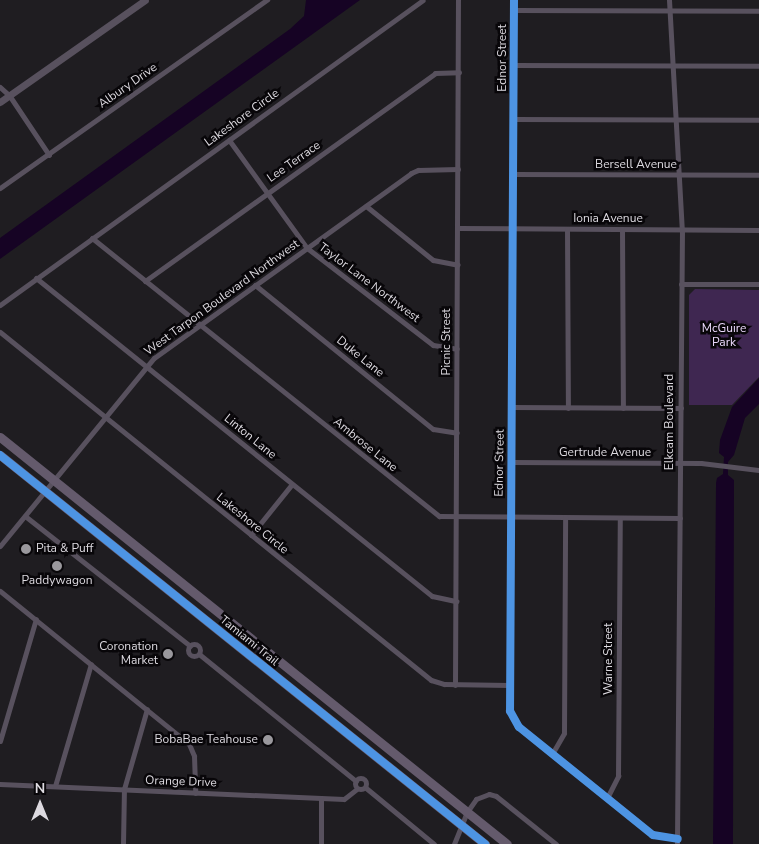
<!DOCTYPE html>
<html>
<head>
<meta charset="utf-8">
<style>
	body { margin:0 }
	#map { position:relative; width:759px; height:844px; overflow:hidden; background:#1f1d21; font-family:"Nunito Sans",sans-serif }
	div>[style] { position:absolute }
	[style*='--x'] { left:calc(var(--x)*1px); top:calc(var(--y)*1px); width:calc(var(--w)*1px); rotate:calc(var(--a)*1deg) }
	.green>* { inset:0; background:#3f2751 }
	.water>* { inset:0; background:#160324 }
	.minor>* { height:5px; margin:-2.5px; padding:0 2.5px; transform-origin:2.5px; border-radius:2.5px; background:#58515e }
	.minor>.ring { margin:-2.5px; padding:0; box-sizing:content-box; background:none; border:5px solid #58515e; border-radius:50% }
	.tertiary>* { height:7px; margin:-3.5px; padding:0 3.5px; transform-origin:3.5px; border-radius:3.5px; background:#58515e }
	.primary>* { height:9px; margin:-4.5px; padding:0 4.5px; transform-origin:4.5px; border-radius:4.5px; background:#645a6c }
	.cycleway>* { height:8px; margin:-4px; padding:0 4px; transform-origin:4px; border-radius:4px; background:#4d94e3 }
	.dots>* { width:14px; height:14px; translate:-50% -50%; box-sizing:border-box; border:2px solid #080609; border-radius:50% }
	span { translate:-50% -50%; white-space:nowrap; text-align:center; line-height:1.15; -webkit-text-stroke:5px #080609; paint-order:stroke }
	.street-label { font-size:12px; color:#dddae0 }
	.park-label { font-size:12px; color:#ebd9fc }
	.poi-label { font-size:12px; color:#dddae0 }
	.left { translate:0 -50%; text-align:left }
	.right { translate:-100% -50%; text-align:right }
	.north { position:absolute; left:15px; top:779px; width:50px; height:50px; -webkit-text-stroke:4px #080609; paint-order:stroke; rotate:0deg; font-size:14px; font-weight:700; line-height:20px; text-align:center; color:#dddae0 }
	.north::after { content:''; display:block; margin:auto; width:18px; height:22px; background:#dddae0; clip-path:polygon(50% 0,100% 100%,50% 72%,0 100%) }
</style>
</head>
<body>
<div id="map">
	<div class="green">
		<div style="clip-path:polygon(695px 289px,759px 290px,759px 377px,732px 405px,689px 405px,689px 295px)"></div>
	</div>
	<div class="water">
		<div style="clip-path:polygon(306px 0,360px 0,0 259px,0 238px,290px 29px,304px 16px)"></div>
		<div style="clip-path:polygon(759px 378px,759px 404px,745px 418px,734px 455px,728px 462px,728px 475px,734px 480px,733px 844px,713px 844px,716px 483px,717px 478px,723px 474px,724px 457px,719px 453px,720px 440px,732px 407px)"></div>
	</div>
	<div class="minor">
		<div style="--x:514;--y:0;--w:711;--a:90.32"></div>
		<div style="--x:510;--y:711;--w:18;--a:61"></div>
		<div style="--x:519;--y:727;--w:172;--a:38.9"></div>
		<div style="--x:653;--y:835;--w:25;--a:9"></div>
		<div style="--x:669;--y:0;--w:230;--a:86.8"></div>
		<div style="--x:682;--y:230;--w:614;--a:90.47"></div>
		<div style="--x:514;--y:10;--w:245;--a:0.2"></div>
		<div style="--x:514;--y:65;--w:245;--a:0.2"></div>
		<div style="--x:0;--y:87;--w:12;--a:42"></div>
		<div style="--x:9;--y:95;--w:72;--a:56.3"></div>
		<div style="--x:513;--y:119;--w:246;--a:0.2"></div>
		<div style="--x:229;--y:140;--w:133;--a:54.2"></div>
		<div style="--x:307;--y:248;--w:159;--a:37.6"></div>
		<div style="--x:433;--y:345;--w:24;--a:9"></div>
		<div style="--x:513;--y:174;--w:246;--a:0.2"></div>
		<div style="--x:0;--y:188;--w:327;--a:-35.2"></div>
		<div style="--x:366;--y:206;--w:86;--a:38.9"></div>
		<div style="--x:433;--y:260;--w:25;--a:11"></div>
		<div style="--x:458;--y:228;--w:301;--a:0.4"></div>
		<div style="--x:567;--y:229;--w:179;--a:89.7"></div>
		<div style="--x:622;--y:229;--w:179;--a:89.7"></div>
		<div style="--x:92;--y:238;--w:445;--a:38.7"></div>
		<div style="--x:439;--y:516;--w:241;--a:0.5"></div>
		<div style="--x:36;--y:278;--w:508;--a:38.77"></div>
		<div style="--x:432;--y:596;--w:25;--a:12"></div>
		<div style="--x:145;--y:281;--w:357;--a:-35.6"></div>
		<div style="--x:435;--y:73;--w:24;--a:-2"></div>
		<div style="--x:681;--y:284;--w:78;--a:0"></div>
		<div style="--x:255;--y:285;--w:229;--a:39"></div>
		<div style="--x:433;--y:429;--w:24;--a:9"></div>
		<div style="--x:0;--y:305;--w:521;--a:-35.79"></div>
		<div style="--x:0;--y:332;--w:554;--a:38.92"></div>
		<div style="--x:431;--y:680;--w:14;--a:17"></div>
		<div style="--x:444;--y:684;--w:65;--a:0.9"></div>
		<div style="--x:512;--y:407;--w:169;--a:0.3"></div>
		<div style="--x:511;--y:462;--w:190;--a:0.3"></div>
		<div style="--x:701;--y:463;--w:58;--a:6.9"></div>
		<div style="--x:25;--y:516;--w:210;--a:38.2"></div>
		<div style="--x:251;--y:535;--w:65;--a:-51.2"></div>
		<div style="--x:0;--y:546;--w:243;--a:-50.7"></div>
		<div style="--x:154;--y:358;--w:317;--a:-35.7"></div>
		<div style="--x:411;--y:173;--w:8;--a:-23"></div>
		<div style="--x:418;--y:170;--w:40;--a:-1.4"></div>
		<div style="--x:0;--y:591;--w:243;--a:39"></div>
		<div style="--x:189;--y:744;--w:13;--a:67"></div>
		<div style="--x:194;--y:756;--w:37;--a:88"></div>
		<div class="ring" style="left:188px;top:644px;width:7px;height:7px"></div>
		<div style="--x:199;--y:654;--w:202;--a:39"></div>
		<div style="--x:455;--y:685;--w:685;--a:-89.75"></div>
		<div style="--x:0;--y:741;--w:127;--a:-73.6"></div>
		<div style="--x:552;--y:754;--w:24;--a:-60"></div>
		<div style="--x:564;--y:733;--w:216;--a:-89.7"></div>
		<div class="ring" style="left:355.5px;top:778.5px;width:6px;height:6px"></div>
		<div style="--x:0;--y:784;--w:344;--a:2.5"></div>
		<div style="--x:344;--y:799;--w:16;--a:-38"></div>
		<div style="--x:55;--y:786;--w:127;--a:-73.6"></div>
		<div style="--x:366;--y:788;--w:88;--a:39.5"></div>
		<div style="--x:607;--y:798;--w:25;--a:-63"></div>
		<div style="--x:618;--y:776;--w:258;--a:-89.6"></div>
		<div style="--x:123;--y:844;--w:55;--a:-89"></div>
		<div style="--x:124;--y:789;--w:83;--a:-74"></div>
		<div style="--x:321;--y:844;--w:46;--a:-90"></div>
		<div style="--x:454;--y:844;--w:35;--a:-68"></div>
		<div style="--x:467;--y:812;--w:16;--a:-55"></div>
		<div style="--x:476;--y:799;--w:14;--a:-21"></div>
		<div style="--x:489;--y:794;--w:7;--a:16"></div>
		<div style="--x:496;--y:796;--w:77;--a:38.7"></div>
	</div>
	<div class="tertiary">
		<div style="--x:0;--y:102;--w:177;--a:-35.1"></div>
	</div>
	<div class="primary">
		<div style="--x:0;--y:437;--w:650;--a:38.76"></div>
		<div style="--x:0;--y:455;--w:622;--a:38.73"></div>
	</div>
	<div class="cycleway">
		<div style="--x:514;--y:0;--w:711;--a:90.32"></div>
		<div style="--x:510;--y:711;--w:18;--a:61"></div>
		<div style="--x:519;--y:727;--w:172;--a:38.9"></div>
		<div style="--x:653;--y:835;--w:25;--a:9"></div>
		<div style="--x:0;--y:455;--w:622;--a:38.73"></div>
	</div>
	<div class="dots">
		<div style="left:26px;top:549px;background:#9a989d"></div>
		<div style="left:57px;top:566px;background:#9a989d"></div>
		<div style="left:168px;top:654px;background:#9a989d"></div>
		<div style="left:268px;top:740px;background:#9a989d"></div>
	</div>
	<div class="street-label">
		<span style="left:503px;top:58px;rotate:-90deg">Ednor Street</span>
		<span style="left:128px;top:86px;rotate:-35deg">Albury Drive</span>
		<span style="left:242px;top:118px;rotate:-36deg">Lakeshore Circle</span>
		<span style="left:294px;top:162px;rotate:-35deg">Lee Terrace</span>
		<span style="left:636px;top:165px">Bersell Avenue</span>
		<span style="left:608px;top:219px">Ionia Avenue</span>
		<span style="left:369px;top:283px;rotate:37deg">Taylor Lane Northwest</span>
		<span style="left:222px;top:298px;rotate:-36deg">West Tarpon Boulevard Northwest</span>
		<span style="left:447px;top:342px;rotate:-90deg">Picnic Street</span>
		<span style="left:360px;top:357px;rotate:39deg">Duke Lane</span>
		<span style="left:670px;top:422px;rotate:-90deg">Elkcam Boulevard</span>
		<span style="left:250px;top:437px;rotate:39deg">Linton Lane</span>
		<span style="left:365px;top:445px;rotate:39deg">Ambrose Lane</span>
		<span style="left:605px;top:453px">Gertrude Avenue</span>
		<span style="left:500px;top:463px;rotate:-89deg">Ednor Street</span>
		<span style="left:252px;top:524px;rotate:39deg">Lakeshore Circle</span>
		<span style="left:249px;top:641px;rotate:39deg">Tamiami Trail</span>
		<span style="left:609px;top:659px;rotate:-90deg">Warne Street</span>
		<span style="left:181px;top:782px;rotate:2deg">Orange Drive</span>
	</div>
	<div class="park-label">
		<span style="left:724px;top:336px">McGuire<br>Park</span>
	</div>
	<div class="poi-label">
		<span class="left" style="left:36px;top:549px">Pita &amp; Puff</span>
		<span style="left:57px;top:581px">Paddywagon</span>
		<span class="right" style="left:158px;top:654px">Coronation<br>Market</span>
		<span class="right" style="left:258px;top:740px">BobaBae Teahouse</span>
	</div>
	<div class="north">N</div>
</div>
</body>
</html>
